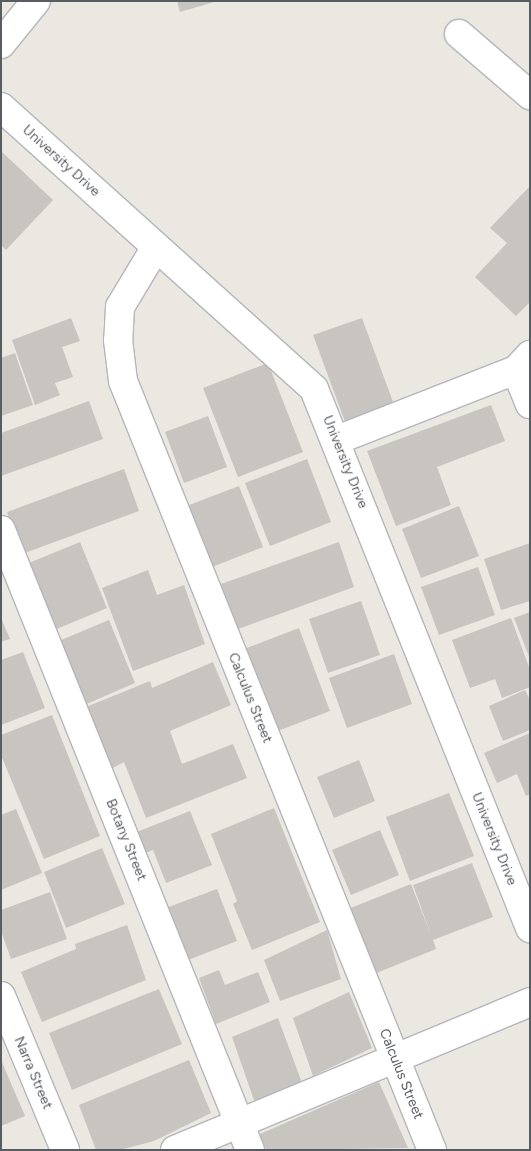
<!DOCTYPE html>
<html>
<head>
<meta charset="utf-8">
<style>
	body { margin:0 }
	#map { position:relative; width:531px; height:1151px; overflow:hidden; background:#eae8e0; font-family:Figtree,sans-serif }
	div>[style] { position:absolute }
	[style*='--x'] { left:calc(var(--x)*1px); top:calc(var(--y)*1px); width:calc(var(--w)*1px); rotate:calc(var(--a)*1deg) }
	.building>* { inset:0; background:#c8c4c0 }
	.roads { filter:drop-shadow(1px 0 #b3b6ba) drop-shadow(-1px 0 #b3b6ba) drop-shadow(0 1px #b3b6ba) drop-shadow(0 -1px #b3b6ba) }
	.street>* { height:28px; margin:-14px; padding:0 14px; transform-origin:14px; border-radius:14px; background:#fff }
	span { translate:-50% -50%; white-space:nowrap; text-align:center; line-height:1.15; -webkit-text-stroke:4px #fff; paint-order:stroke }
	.street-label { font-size:14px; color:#595c60 }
	.frame { position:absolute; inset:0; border:2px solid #595c60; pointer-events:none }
</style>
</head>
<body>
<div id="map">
	<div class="building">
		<div style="clip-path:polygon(177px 1px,214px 1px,214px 2px,180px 12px)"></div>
		<div style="clip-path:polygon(1px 151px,53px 200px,6px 250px,1px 245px)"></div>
		<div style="clip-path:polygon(530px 186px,530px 302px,516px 316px,475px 277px,507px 243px,490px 228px)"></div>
		<div style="clip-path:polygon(71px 318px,80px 341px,62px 347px,73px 377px,55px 383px,60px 395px,35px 405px,12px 340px)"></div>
		<div style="clip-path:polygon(362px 318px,396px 410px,347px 427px,313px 335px)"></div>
		<div style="clip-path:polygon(15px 353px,33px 405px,1px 416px,1px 358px)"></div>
		<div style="clip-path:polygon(268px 363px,303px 452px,238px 477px,203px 388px)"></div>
		<div style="clip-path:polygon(89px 401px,103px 439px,1px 476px,1px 433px)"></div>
		<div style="clip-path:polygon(491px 405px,505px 441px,437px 467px,451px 505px,396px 526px,367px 451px)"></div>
		<div style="clip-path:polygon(208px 416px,227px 467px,184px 483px,165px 432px)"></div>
		<div style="clip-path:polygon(307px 459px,331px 522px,270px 546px,245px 483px)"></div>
		<div style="clip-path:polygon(124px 469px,139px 511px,22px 554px,7px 512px)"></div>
		<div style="clip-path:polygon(239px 486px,263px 547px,207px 569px,184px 507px)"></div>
		<div style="clip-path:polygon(459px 506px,479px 556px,421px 578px,402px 529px)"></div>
		<div style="clip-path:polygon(80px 542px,107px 608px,52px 631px,24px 565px)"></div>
		<div style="clip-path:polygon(339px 542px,354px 587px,238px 629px,221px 584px)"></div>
		<div style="clip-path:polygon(530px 543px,530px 601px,501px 610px,484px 559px)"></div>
		<div style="clip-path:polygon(478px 567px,495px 615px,439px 635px,421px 587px)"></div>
		<div style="clip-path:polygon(148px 570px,157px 595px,184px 585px,205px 644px,133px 671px,102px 588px)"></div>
		<div style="clip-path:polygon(361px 601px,380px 655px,328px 673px,309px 619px)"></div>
		<div style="clip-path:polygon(530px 612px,530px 659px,514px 618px)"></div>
		<div style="clip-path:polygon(1px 618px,10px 639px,1px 642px)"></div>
		<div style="clip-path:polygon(511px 618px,530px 670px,530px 687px,502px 698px,495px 679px,470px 688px,452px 640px)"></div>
		<div style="clip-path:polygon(109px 620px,135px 683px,82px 706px,54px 643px)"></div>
		<div style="clip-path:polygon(299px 628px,330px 711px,275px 732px,244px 649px)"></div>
		<div style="clip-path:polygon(23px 652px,45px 708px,1px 725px,1px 660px)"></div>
		<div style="clip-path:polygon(394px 654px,412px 704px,347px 728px,329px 678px)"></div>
		<div style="clip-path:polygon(213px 662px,231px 705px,170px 731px,182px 764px,233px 744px,247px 778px,146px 818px,124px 762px,111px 769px,86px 707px,150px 681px,152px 688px)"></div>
		<div style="clip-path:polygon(525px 690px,530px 700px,530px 730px,503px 741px,489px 706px)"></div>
		<div style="clip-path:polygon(52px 715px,100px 836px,44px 859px,1px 755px,1px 735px)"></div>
		<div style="clip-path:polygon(530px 733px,530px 794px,526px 796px,517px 774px,497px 783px,484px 753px)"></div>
		<div style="clip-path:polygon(359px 760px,375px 801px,334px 818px,317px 777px)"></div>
		<div style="clip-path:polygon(449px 793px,474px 856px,410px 881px,386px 817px)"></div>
		<div style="clip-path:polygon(274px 808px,320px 922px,252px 950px,233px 904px,237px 901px,211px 834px)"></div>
		<div style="clip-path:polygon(16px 809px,42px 873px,1px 890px,1px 815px)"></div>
		<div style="clip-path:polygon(190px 811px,212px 865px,166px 883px,153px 850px,137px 856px,129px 835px)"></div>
		<div style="clip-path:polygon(380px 830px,399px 875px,351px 895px,332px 850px)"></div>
		<div style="clip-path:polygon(102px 848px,125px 904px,66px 928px,44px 872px)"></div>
		<div style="clip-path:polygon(472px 863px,493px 917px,433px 940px,436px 949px,364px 978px,338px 913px,411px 884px,431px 935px,413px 885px)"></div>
		<div style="clip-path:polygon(217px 889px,237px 941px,183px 962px,163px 909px)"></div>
		<div style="clip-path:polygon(50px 892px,67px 939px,11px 959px,1px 931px,1px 910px)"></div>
		<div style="clip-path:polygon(127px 925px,146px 980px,42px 1022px,21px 972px,76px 949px,75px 944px)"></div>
		<div style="clip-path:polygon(327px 930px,341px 979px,280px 1001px,264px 960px)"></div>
		<div style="clip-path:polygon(219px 970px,225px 985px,258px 972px,270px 1002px,216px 1024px,199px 978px)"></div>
		<div style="clip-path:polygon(159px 989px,182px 1044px,72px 1090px,49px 1033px)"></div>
		<div style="clip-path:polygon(349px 992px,372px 1048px,313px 1076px,293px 1018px)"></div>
		<div style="clip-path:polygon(278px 1018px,302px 1083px,255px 1103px,232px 1037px)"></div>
		<div style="clip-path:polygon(1px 1060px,25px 1116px,1px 1126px)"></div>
		<div style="clip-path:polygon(189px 1060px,211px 1113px,154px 1141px,120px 1150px,96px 1150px,79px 1105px)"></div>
		<div style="clip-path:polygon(379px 1082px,408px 1148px,266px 1150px,260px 1134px)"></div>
	</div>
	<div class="roads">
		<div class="street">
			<div style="--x:459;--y:34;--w:94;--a:40.7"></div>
			<div style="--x:1;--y:44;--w:55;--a:-50.9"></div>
			<div style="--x:1;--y:107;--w:421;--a:42"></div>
			<div style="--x:314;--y:389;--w:581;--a:68.16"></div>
			<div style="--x:156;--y:247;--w:70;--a:121"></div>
			<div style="--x:120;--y:307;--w:33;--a:93"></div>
			<div style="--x:118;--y:340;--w:41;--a:83"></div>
			<div style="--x:123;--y:381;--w:829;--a:68.11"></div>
			<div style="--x:516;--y:370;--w:37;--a:68"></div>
			<div style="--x:337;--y:440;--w:192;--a:-21.4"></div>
			<div style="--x:516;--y:370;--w:21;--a:-47"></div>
			<div style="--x:1;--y:530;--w:668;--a:68.12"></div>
			<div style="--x:1;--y:996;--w:167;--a:67.4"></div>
			<div style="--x:175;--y:1150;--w:385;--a:-22.6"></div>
		</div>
	</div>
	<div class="street-label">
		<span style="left:61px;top:161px;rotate:42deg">University Drive</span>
		<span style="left:345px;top:462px;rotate:68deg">University Drive</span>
		<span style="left:250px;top:698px;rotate:68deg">Calculus Street</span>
		<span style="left:494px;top:839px;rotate:68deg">University Drive</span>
		<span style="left:126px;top:840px;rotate:68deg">Botany Street</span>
		<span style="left:33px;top:1073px;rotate:67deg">Narra Street</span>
		<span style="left:401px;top:1074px;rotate:68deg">Calculus Street</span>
	</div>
	<div class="frame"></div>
</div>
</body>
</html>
